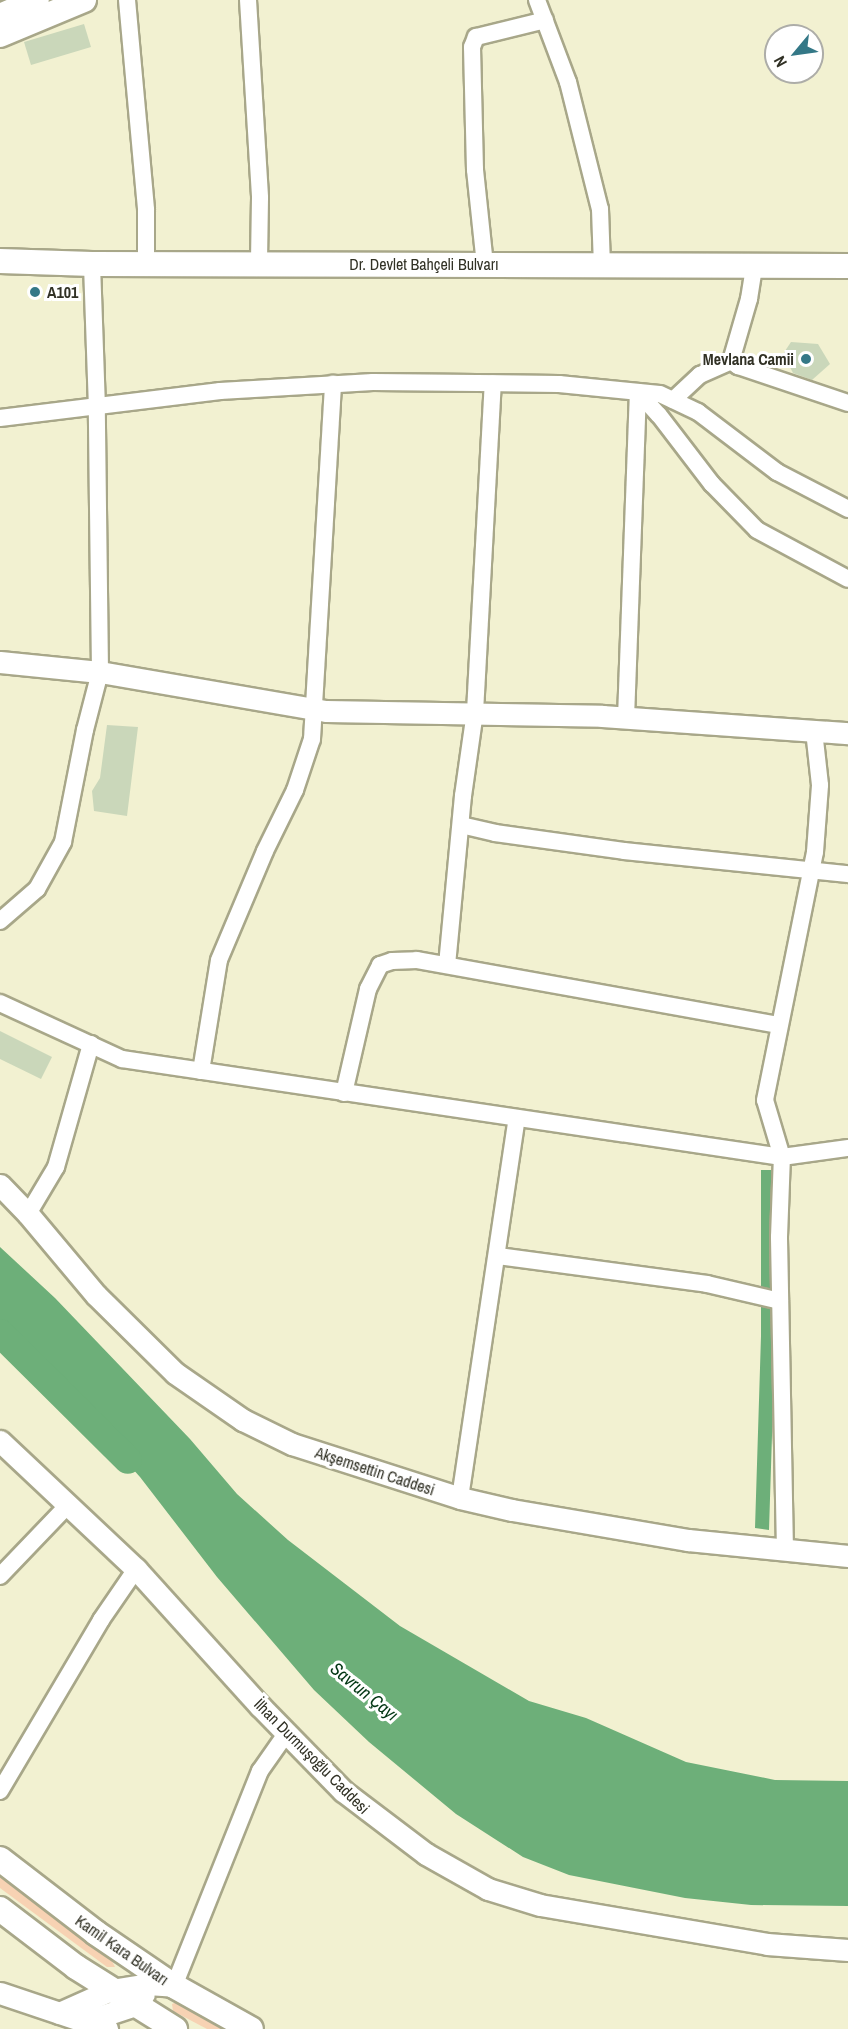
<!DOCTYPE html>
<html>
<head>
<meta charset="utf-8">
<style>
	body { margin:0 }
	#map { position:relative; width:848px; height:2029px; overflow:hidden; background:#f2f1d1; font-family:"Archivo Narrow",sans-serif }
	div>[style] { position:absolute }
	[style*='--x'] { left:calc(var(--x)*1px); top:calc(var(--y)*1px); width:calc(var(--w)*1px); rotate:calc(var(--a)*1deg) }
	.green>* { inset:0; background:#f7d2b3 }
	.water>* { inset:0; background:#6daf79 }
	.river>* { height:28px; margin:-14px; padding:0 14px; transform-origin:14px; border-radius:14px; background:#6daf79 }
	.building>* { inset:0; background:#cad7ba }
	.roads { filter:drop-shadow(2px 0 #a8a789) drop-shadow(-2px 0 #a8a789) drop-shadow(0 2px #a8a789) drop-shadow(0 -2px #a8a789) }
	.minor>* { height:16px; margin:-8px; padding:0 8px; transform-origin:8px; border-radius:8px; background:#fff }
	.tertiary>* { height:21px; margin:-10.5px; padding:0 10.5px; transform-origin:10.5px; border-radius:10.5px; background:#fff }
	.secondary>* { height:24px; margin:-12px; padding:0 12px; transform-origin:12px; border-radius:12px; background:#fff }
	.dots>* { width:16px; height:16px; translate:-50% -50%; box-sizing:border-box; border:3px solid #fff; border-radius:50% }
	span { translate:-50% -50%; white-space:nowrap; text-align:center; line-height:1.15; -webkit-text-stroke:6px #fff; paint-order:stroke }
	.street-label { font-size:16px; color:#313125 }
	.poi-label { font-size:16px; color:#313125; font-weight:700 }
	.left { translate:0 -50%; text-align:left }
	.right { translate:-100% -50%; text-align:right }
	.water-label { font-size:18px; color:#023613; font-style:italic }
	.north { position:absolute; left:764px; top:24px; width:60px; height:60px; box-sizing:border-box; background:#fff; border:2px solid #adada8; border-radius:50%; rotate:241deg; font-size:16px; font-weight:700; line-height:24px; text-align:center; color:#313125 }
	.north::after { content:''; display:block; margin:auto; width:21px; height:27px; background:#347887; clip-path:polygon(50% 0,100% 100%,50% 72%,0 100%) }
</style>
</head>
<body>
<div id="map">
	<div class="green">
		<div style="clip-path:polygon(0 1876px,111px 1959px,115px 1967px,107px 1967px,0 1888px)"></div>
		<div style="clip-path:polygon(177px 2002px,226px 2029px,207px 2029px,173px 2011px,172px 2004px)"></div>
	</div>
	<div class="water">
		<div style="clip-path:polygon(761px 1170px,777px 1170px,772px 1278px,773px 1404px,769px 1530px,755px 1528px,761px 1336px)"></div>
		<div style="clip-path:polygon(0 1247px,55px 1298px,190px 1439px,237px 1494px,288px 1540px,400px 1626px,529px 1701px,586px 1718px,686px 1762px,775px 1780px,848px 1781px,848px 1906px,751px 1905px,685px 1898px,569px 1875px,523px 1857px,456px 1814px,369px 1742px,314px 1690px,217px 1577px,140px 1477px,45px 1371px,0 1324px)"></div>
	</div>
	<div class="river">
		<div style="--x:0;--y:1333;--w:180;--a:44.8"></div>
	</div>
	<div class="building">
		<div style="clip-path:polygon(84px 24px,91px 47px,31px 65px,24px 42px)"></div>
		<div style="clip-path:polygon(791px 342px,818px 344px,830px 364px,812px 380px,793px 373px,783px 354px)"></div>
		<div style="clip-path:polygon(107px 725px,138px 727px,127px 816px,94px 811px,92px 791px,100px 778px)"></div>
		<div style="clip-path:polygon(0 1031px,52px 1057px,41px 1079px,0 1059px)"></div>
	</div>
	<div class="roads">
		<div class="minor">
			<div style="--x:127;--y:0;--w:211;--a:84.8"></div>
			<div style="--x:146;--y:210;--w:52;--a:90"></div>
			<div style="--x:248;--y:0;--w:198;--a:86.5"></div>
			<div style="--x:260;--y:198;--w:65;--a:90.9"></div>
			<div style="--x:537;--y:0;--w:88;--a:69.3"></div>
			<div style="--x:568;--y:82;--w:131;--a:75.9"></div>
			<div style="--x:600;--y:209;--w:57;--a:88"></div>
			<div style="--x:485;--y:265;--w:96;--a:-96"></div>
			<div style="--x:475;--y:170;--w:123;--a:-91.4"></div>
			<div style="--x:472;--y:47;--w:11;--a:-68"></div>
			<div style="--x:476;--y:37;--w:71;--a:-13.8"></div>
			<div style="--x:731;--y:361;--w:9;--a:36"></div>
			<div style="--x:738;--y:366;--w:116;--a:18.6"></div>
			<div style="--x:638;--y:392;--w:31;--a:48"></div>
			<div style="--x:659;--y:415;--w:87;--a:52.5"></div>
			<div style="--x:712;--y:484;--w:64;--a:45.6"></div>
			<div style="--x:757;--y:530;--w:103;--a:28.3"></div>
			<div style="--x:673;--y:400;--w:37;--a:-43"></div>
			<div style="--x:700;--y:375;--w:34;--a:-24"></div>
			<div style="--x:731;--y:361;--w:65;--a:-73.8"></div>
			<div style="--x:749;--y:299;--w:33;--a:-81"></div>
			<div style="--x:0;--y:418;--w:222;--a:-7"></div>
			<div style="--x:220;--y:391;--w:153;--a:-3.4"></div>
			<div style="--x:373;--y:382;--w:186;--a:0.6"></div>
			<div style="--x:559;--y:384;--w:101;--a:5.7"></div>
			<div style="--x:660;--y:394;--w:42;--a:25.3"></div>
			<div style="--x:698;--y:412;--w:99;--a:37.2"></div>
			<div style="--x:777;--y:472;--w:80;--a:27.5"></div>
			<div style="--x:626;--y:718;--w:326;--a:-87.9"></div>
			<div style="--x:461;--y:825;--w:35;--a:13"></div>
			<div style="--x:495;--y:833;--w:130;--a:7.9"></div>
			<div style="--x:624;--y:851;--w:225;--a:5.9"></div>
			<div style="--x:0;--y:921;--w:49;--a:-40.9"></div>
			<div style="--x:37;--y:889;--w:54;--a:-61"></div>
			<div style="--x:63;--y:842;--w:114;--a:-78.9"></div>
			<div style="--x:85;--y:730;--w:60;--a:-75.5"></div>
			<div style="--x:100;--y:672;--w:264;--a:-90.7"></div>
			<div style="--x:97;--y:408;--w:144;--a:-92"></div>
			<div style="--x:447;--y:965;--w:170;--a:-84.6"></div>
			<div style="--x:463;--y:796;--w:85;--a:-81.9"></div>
			<div style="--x:475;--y:712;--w:329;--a:-86.9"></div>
			<div style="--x:0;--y:1003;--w:134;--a:24.7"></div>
			<div style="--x:122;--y:1059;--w:667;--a:8.45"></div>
			<div style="--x:782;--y:1157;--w:67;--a:-7.8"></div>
			<div style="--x:201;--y:1071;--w:112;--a:-80.8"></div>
			<div style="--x:219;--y:960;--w:118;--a:-67.1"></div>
			<div style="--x:265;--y:851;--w:68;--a:-63.8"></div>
			<div style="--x:295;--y:790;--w:54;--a:-71.6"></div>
			<div style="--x:312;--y:739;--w:356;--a:-86.6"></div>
			<div style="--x:344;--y:1093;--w:107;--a:-77"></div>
			<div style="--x:368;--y:989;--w:27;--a:-63"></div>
			<div style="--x:380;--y:965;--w:13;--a:-18"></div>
			<div style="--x:392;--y:961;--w:25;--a:-2"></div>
			<div style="--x:417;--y:960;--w:367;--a:10.2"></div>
			<div style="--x:28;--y:1214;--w:55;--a:-59.2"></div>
			<div style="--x:56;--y:1167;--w:128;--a:-74.1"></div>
			<div style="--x:498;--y:1256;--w:211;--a:7.6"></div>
			<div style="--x:707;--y:1284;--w:75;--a:13.1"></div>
			<div style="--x:460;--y:1498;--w:384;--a:-81.5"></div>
			<div style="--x:785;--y:1551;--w:314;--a:-91.1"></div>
			<div style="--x:779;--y:1237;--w:80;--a:-87.9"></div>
			<div style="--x:782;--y:1157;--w:59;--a:-106.6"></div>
			<div style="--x:765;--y:1100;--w:253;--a:-78.6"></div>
			<div style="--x:815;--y:852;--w:67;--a:-85.7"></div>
			<div style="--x:820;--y:785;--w:54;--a:-96.3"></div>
			<div style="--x:0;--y:1576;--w:100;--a:-46.2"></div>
			<div style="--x:0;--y:1791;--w:199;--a:-59.4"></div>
			<div style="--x:101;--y:1620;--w:62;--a:-55.5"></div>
			<div style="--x:174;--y:1986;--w:232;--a:-68.2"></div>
			<div style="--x:260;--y:1771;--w:45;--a:-54.9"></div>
		</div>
		<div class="tertiary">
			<div style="--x:0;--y:662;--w:100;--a:5.7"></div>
			<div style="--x:100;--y:672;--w:229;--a:9.8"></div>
			<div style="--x:326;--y:711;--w:276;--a:1"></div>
			<div style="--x:602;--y:716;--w:247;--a:4"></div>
			<div style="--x:0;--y:1185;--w:40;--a:46"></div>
			<div style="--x:28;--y:1214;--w:106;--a:50"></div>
			<div style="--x:96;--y:1295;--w:111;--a:44.6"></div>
			<div style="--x:175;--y:1373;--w:83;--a:34.7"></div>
			<div style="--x:243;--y:1420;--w:55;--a:26.1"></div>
			<div style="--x:292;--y:1444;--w:176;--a:17.8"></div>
			<div style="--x:460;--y:1498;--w:53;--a:13"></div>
			<div style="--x:512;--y:1510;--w:179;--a:9.7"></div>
			<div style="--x:688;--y:1540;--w:161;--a:5.7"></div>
			<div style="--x:0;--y:1441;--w:187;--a:43.3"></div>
			<div style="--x:136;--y:1569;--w:185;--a:47.9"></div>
			<div style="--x:260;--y:1706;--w:119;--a:45.7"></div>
			<div style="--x:343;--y:1791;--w:104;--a:37.2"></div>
			<div style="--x:426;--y:1854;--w:71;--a:29.4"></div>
			<div style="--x:488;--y:1889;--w:54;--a:17.1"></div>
			<div style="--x:540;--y:1905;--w:230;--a:9.7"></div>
			<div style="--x:767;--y:1944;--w:81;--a:4.2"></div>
			<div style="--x:0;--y:1993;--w:113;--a:18.6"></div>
			<div style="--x:59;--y:2013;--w:57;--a:-23.9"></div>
			<div style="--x:111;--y:1990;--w:36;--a:-9"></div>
			<div style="--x:147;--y:1984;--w:27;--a:4"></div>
			<div style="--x:84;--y:2022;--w:54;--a:-18.4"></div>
			<div style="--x:135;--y:2005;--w:14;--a:-51"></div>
		</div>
		<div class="secondary">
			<div style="--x:0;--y:16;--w:40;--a:-23.4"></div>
			<div style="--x:0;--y:35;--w:91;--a:-22.6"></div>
			<div style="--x:0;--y:261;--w:92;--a:1.9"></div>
			<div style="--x:92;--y:264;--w:756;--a:0.15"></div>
			<div style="--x:0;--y:1859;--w:121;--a:37.6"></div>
			<div style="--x:96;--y:1933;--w:94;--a:34.2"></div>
			<div style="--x:174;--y:1986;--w:88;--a:29.2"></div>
			<div style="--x:0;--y:1909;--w:96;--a:37.3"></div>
			<div style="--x:76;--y:1967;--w:117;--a:32.1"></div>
		</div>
	</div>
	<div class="dots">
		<div style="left:35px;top:292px;background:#347887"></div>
		<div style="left:806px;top:359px;background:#347887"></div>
	</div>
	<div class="street-label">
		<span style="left:424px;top:264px">Dr. Devlet Bahçeli Bulvarı</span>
		<span style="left:375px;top:1471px;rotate:18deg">Akşemsettin Caddesi</span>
		<span style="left:312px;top:1756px;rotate:45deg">İlhan Durmuşoğlu Caddesi</span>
		<span style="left:122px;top:1950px;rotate:35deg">Kamil Kara Bulvarı</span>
	</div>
	<div class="poi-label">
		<span class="left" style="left:47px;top:292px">A101</span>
		<span class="right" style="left:794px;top:359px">Mevlana Camii</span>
	</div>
	<div class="water-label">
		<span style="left:364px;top:1692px;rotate:39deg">Savrun Çayı</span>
	</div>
	<div class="north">N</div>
</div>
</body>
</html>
